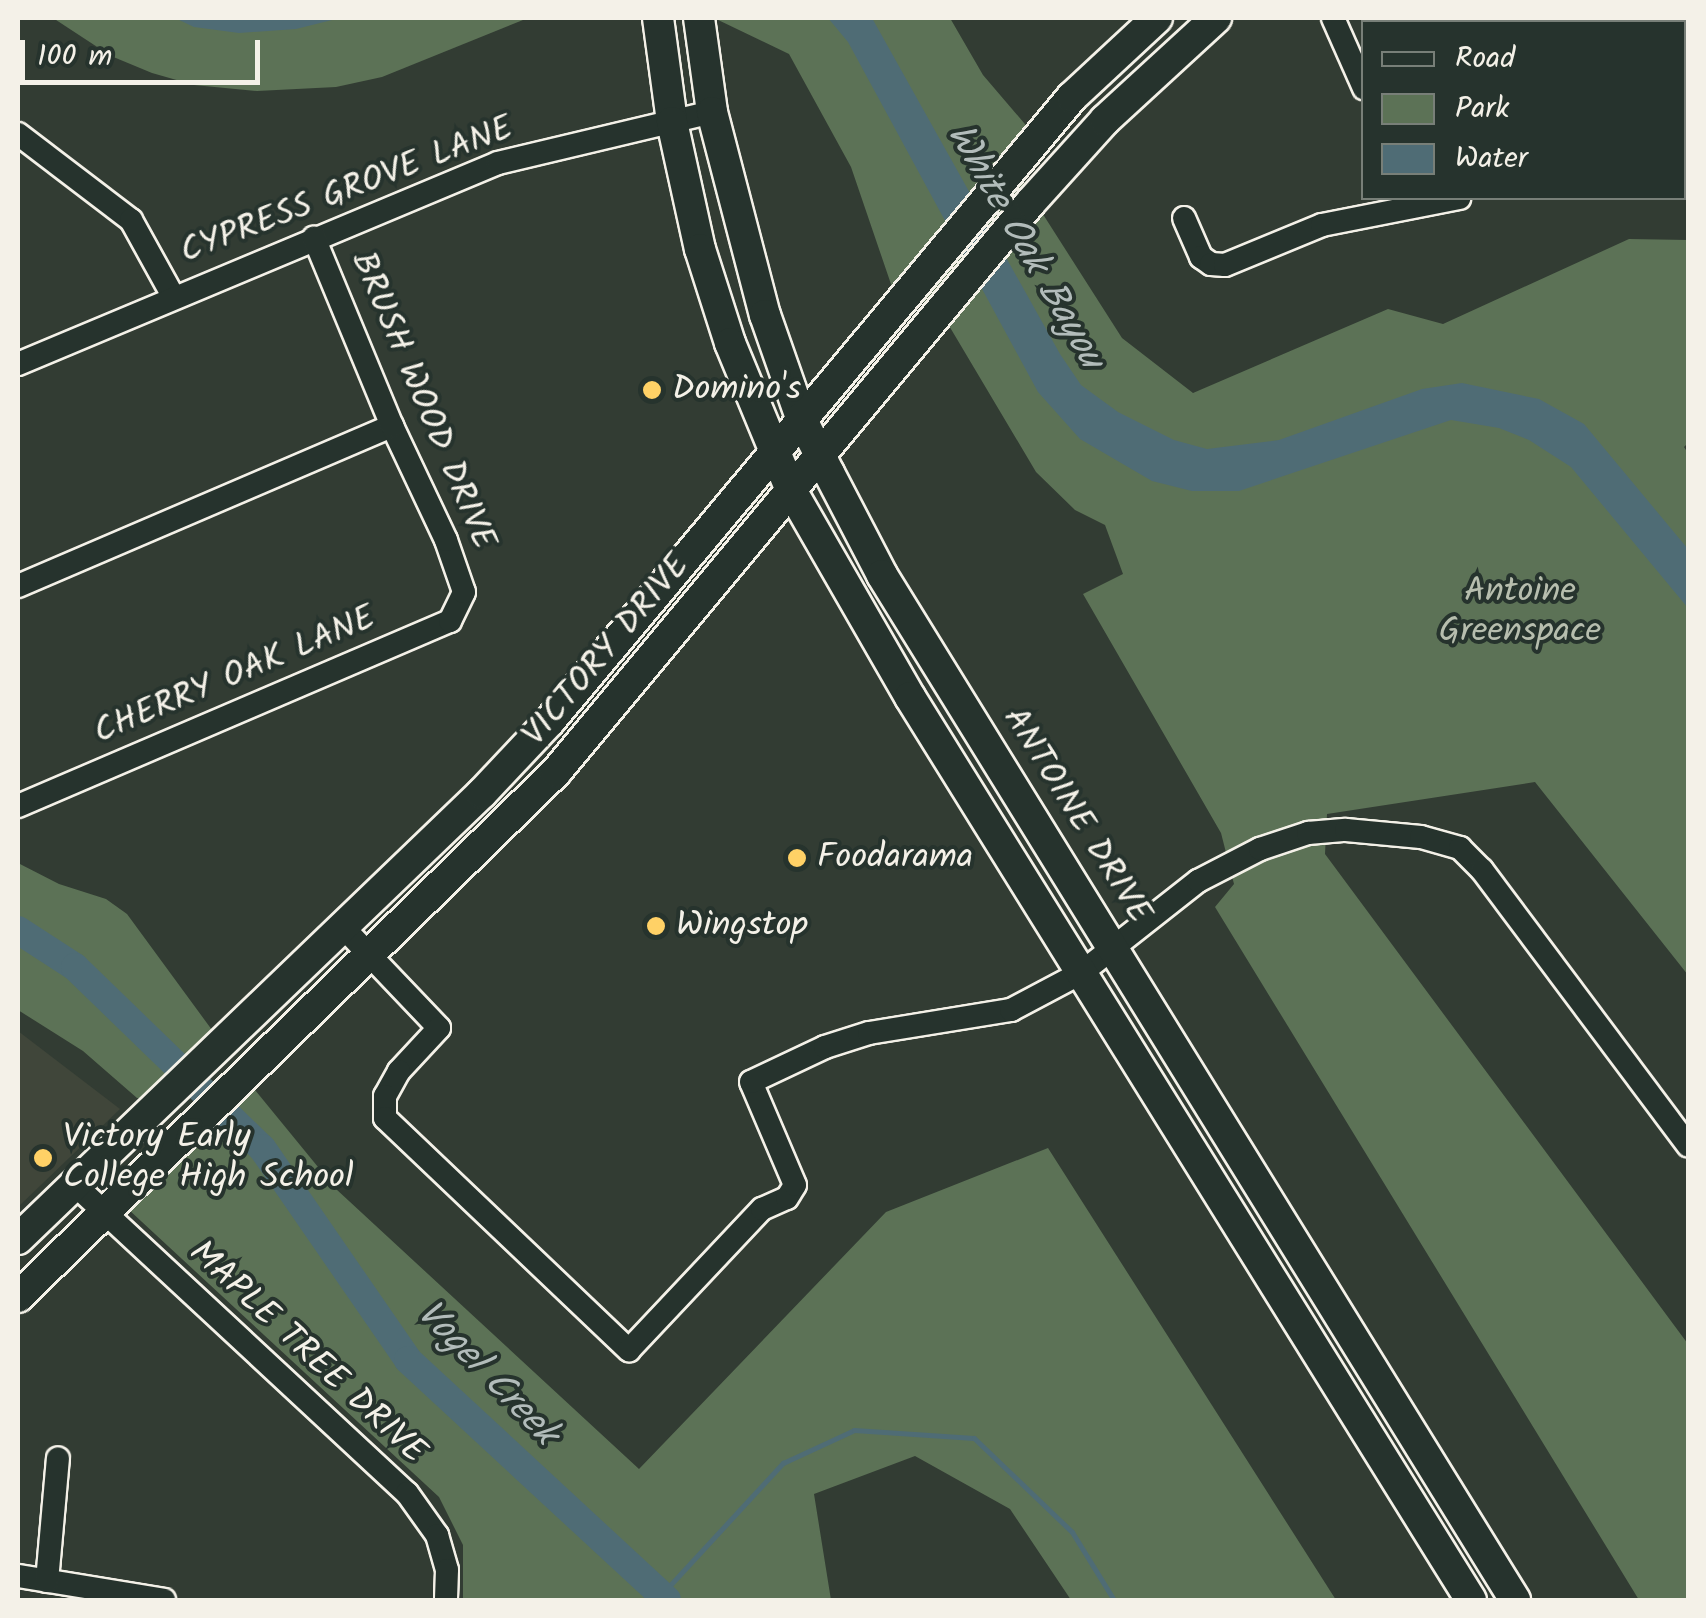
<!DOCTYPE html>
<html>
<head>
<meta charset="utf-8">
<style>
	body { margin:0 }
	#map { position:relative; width:1706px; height:1618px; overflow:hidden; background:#323c33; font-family:Kalam,sans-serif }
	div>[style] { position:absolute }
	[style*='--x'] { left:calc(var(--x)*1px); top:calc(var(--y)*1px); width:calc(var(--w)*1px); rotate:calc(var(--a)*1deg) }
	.built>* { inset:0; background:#40463a }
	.green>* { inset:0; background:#5c7256 }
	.water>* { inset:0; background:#4f6c75 }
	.stream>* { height:5px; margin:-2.5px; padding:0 2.5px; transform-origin:2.5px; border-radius:2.5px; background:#4f6c75 }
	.river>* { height:28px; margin:-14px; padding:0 14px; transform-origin:14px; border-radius:14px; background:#4f6c75 }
	.roads { filter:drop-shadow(2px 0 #f4f1e8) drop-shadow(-2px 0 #f4f1e8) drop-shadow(0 2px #f4f1e8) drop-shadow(0 -2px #f4f1e8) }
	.minor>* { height:22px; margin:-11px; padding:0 11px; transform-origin:11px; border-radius:11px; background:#26332d }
	.major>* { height:30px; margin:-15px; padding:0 15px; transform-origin:15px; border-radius:15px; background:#26332d }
	.dots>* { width:28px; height:28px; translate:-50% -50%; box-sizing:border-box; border:5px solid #26332d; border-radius:50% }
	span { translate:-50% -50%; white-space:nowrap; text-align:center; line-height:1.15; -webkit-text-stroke:8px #26332d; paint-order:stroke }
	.street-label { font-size:35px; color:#f4f1e8 }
	.poi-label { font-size:35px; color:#f4f1e8 }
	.left { translate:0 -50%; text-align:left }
	.park-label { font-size:35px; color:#b7beae }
	.water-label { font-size:38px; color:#b2bcba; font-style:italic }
	.frame { position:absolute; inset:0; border:20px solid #f4f1e8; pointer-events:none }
	.legend { position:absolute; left:1361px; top:20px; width:325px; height:180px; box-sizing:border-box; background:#26332d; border:2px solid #787f78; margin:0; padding:12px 18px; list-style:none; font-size:30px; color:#f4f1e8 }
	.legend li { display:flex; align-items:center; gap:20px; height:50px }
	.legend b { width:50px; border:2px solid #787f78 }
	.scale { position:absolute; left:20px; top:40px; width:240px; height:45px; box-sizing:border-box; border:5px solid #f4f1e8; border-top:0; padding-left:12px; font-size:30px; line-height:35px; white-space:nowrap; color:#f4f1e8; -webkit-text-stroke:8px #26332d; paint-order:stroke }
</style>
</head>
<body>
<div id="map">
	<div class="built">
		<div style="clip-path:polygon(18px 1031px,120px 1109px,18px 1207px)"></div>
	</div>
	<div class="green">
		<div style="clip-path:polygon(53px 18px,528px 18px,382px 77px,336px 87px,257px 91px,194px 85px,152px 73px,111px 56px)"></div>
		<div style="clip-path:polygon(714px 18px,950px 18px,983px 75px,1030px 130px,1007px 158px,1122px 338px,1193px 393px,1388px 309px,1443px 324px,1629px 239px,1688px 240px,1688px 443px,1684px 447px,1688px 453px,1688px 975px,1535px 782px,1327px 814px,1325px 854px,1688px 1344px,1688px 1600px,1639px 1600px,1215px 907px,1234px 884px,1221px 833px,1083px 594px,1123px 574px,1105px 525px,1075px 510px,1036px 472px,948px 324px,912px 292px,893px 290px,851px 167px,789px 54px)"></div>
		<div style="clip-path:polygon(18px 863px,59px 884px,106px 899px,127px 914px,212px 1030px,149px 1098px,137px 1098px,83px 1051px,18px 1010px)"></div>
		<div style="clip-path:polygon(255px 1090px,336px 1189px,639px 1469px,886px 1212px,1048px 1148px,1336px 1600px,1071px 1600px,1010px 1509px,915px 1456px,814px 1494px,831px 1600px,463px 1600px,463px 1545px,439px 1497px,128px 1209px)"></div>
	</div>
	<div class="water">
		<div style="clip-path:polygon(175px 18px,340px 18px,296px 29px,239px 33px,194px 27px)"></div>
		<div style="clip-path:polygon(828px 18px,872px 18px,1060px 354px,1081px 385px,1118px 412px,1174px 440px,1207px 449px,1279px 440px,1422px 389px,1462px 383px,1539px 399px,1584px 424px,1688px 549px,1688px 608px,1571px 467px,1529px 440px,1499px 428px,1451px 420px,1239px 491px,1192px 491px,1152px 481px,1080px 439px,1038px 392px,848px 42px)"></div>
	</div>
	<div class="stream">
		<div style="--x:661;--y:1595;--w:180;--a:-47.3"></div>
		<div style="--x:783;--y:1463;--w:78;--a:-24.9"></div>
		<div style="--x:854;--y:1430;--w:120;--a:3.8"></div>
		<div style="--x:974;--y:1438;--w:136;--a:43.8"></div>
		<div style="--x:1072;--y:1532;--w:80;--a:58.3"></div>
	</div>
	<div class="river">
		<div style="--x:18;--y:930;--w:68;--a:33"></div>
		<div style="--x:75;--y:967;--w:260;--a:44.1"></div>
		<div style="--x:262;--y:1148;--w:257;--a:55.4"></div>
		<div style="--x:408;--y:1360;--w:353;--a:42.8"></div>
	</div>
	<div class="roads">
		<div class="minor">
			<div style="--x:1333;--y:18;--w:77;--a:66.1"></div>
			<div style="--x:1580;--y:18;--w:4;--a:63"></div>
			<div style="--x:1684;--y:130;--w:4;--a:14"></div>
			<div style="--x:18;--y:134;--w:142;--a:37.3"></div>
			<div style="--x:131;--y:220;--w:87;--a:61.1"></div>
			<div style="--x:1184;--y:218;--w:43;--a:66.4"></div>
			<div style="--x:1201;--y:257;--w:12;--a:35"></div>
			<div style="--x:1211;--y:264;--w:14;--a:4"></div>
			<div style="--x:1225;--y:265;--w:105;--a:-22.4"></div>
			<div style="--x:1322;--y:225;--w:140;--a:-11.1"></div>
			<div style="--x:18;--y:364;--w:520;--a:-22.72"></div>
			<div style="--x:498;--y:163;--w:220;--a:-13.4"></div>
			<div style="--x:18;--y:586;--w:407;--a:-23.2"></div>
			<div style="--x:18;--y:806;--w:470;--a:-23.2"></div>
			<div style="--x:450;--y:621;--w:32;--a:-64"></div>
			<div style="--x:464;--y:592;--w:55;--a:-109.1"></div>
			<div style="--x:446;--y:540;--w:126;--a:-115.3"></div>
			<div style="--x:392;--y:426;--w:204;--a:-112.5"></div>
			<div style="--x:341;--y:925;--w:142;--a:46.4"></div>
			<div style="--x:439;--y:1028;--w:59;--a:132.9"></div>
			<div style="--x:399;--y:1071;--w:29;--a:119"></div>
			<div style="--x:385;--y:1096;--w:22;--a:90"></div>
			<div style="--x:385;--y:1118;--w:337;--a:43.6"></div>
			<div style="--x:629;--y:1350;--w:194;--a:-46.7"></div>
			<div style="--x:762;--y:1209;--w:27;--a:-24"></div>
			<div style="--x:787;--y:1198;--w:15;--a:-58"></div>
			<div style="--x:795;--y:1185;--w:112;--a:-113.1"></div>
			<div style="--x:751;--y:1082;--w:82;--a:-25.3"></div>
			<div style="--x:825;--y:1047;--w:46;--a:-17.7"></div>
			<div style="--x:869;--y:1033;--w:144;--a:-9.2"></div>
			<div style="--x:1011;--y:1010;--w:79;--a:-27.9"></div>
			<div style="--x:1081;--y:973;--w:149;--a:-38.2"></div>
			<div style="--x:1198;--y:881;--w:70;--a:-27.3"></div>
			<div style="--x:1260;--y:849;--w:51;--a:-18.4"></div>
			<div style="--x:1308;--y:833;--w:38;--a:-5"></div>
			<div style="--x:1346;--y:830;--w:75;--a:5.3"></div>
			<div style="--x:1421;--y:837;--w:41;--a:15.8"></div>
			<div style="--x:1460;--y:848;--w:31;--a:45"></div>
			<div style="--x:1482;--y:870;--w:344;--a:53.2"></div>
			<div style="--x:73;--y:1183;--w:456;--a:42.9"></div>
			<div style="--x:407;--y:1493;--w:52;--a:54.5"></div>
			<div style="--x:437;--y:1535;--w:36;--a:74"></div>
			<div style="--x:447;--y:1570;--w:30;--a:92"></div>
			<div style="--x:18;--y:1576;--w:148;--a:9.3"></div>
			<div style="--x:47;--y:1581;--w:123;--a:-84.9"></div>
		</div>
		<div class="major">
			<div style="--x:658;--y:18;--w:105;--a:82.3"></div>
			<div style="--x:672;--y:122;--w:130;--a:77.6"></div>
			<div style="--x:700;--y:249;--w:99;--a:72.3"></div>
			<div style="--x:730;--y:343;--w:159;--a:67.5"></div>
			<div style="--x:791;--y:490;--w:239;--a:60.1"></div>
			<div style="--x:910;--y:697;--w:1063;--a:58.15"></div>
			<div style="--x:699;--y:18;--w:95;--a:82.1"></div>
			<div style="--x:712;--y:112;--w:210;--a:75.4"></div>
			<div style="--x:765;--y:315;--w:109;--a:70.7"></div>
			<div style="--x:801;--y:418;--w:62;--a:63"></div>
			<div style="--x:829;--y:473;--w:115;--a:62.5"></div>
			<div style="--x:882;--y:575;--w:1205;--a:58.3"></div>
			<div style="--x:18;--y:1239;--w:644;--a:-43.87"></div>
			<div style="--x:482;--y:793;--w:98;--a:-46.7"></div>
			<div style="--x:549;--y:722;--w:815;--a:-50.08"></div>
			<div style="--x:1072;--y:97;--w:116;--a:-42.9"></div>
			<div style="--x:18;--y:1297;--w:752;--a:-44.3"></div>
			<div style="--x:556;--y:772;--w:742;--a:-50.19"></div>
			<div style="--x:1031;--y:202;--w:110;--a:-47.9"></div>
			<div style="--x:1105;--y:120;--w:151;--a:-42.6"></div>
		</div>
	</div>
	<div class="dots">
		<div style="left:652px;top:390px;background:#ffd166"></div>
		<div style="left:797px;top:858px;background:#ffd166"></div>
		<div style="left:656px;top:926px;background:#ffd166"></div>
		<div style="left:43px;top:1158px;background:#ffd166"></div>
	</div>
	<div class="street-label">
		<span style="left:347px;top:191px;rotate:-21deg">CYPRESS GROVE LANE</span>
		<span style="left:422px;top:401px;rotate:67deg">BRUSH WOOD DRIVE</span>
		<span style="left:607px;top:651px;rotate:-50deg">VICTORY DRIVE</span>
		<span style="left:235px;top:676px;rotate:-23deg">CHERRY OAK LANE</span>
		<span style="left:1076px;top:816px;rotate:58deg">ANTOINE DRIVE</span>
		<span style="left:307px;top:1353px;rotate:43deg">MAPLE TREE DRIVE</span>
	</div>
	<div class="poi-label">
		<span class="left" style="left:672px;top:390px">Domino's</span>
		<span class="left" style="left:817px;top:858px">Foodarama</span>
		<span class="left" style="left:676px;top:926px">Wingstop</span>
		<span class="left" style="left:63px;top:1158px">Victory Early<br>College High School</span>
	</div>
	<div class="park-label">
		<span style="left:1520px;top:612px">Antoine<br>Greenspace</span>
	</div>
	<div class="water-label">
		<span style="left:1024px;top:247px;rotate:60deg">White Oak Bayou</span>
		<span style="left:486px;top:1374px;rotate:46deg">Vogel Creek</span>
	</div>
	<div class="frame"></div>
	<ul class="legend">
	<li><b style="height:12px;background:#26332d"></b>Road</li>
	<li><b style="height:28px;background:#5c7256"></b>Park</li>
	<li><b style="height:28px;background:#4f6c75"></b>Water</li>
	</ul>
	<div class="scale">100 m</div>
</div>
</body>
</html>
